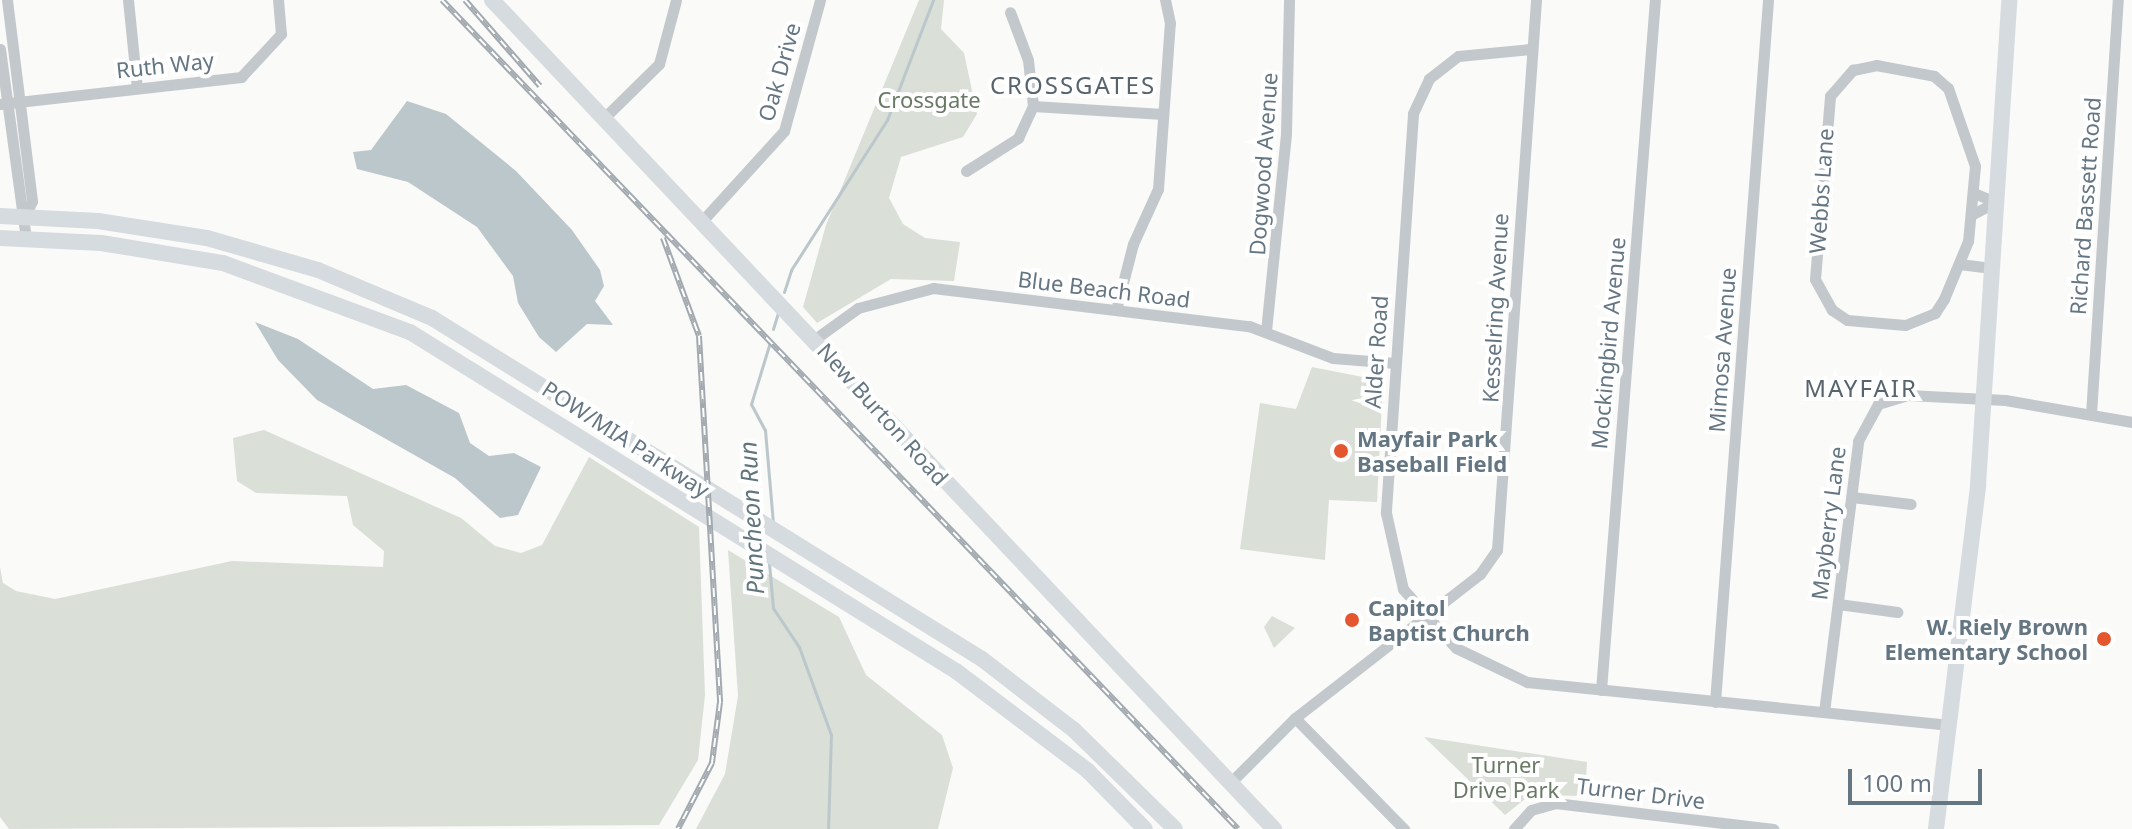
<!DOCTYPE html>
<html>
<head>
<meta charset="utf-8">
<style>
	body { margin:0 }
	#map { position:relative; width:2132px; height:829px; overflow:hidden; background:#fafaf8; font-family:"Noto Sans",sans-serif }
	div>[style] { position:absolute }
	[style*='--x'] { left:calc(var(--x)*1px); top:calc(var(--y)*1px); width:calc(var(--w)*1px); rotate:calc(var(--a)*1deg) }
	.green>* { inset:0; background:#dadfd7 }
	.water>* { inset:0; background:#bbc7cb }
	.stream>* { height:3px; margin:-1.5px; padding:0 1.5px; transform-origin:1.5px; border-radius:1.5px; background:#bbc7cb }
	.street>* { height:11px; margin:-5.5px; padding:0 5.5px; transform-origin:5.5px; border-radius:5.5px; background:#c3c8cc }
	.secondary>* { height:16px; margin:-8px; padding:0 8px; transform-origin:8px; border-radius:8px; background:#d6dbdf }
	.rail>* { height:6px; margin-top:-3px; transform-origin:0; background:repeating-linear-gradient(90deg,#fff 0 9px,#a2aab0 0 18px); box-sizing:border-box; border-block:2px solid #a2aab0 }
	.dots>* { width:22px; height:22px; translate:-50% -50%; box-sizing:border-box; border:4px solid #fff; border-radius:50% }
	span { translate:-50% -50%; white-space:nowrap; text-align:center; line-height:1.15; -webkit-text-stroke:8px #fff; paint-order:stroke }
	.street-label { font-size:22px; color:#657683 }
	.park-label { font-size:22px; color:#687a64 }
	.poi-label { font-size:22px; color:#657683; font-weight:700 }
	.left { translate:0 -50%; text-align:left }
	.right { translate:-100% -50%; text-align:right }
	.neighbourhood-label { font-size:24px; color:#57646e; letter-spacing:2px }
	.water-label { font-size:24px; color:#60757c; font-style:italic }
	.scale { position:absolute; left:1848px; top:769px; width:134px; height:36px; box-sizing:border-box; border:4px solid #657683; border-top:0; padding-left:10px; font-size:24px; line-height:28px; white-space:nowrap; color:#657683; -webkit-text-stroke:6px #fff; paint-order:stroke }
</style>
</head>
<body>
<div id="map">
	<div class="green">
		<div style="clip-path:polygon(919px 0,944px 0,941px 29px,964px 53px,977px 114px,963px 137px,901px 157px,889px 198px,903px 224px,925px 238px,960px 242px,954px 281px,891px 279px,817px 323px,803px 307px,826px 225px)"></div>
		<div style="clip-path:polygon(1312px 367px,1383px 381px,1377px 502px,1329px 500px,1325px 560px,1240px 549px,1260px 403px,1296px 409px)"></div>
		<div style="clip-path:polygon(264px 430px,461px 518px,495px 546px,521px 553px,542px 545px,589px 457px,699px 527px,705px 695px,698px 760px,659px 825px,9px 829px,0 817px,0 567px,3px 583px,16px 591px,55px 599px,232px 561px,383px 567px,384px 551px,353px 525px,347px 496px,256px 493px,237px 481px,233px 438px)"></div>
		<div style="clip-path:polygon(728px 550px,839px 617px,866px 675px,942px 735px,953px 768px,938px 829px,696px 829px,725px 774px,738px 696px)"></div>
		<div style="clip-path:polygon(1272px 616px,1295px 628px,1274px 648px,1264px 627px)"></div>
		<div style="clip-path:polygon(1424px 737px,1587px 762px,1585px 796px,1530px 795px,1505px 815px)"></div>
	</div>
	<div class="water">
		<div style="clip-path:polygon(407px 101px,446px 114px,516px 171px,572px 230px,600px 270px,604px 286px,595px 301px,613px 325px,587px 324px,556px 352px,539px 337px,518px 303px,513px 276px,477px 227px,408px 182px,357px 169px,353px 152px,371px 150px)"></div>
		<div style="clip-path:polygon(255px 322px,298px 339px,373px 389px,406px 385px,459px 413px,470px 443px,489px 456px,514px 453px,541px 467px,518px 515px,500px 518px,455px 478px,317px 400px,278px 360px)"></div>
	</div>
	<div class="stream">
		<div style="--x:784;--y:292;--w:23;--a:-72"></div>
		<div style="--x:791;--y:270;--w:178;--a:-57.4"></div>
		<div style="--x:887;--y:120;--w:129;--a:-69"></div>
		<div style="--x:773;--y:329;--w:17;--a:-73"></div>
		<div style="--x:770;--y:342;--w:65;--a:107"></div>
		<div style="--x:751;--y:404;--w:30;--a:62"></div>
		<div style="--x:765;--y:430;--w:94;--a:85.1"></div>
		<div style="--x:769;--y:563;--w:45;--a:84.9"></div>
		<div style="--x:773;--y:608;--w:47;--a:56.3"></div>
		<div style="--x:799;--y:647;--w:94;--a:70"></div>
		<div style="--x:831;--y:735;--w:94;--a:91.8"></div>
	</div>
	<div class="street">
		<div style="--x:7;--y:0;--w:203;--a:82.9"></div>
		<div style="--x:32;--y:201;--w:17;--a:115"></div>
		<div style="--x:128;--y:0;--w:88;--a:84.2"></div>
		<div style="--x:0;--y:49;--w:191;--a:82.2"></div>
		<div style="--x:1530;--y:49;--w:72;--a:174.4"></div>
		<div style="--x:1458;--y:56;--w:37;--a:142"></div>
		<div style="--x:1429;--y:79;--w:38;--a:115"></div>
		<div style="--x:1413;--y:114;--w:400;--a:93.9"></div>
		<div style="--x:1386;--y:513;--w:78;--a:77.4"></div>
		<div style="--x:1403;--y:589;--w:79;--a:48.1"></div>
		<div style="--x:1456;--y:648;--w:79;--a:25.6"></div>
		<div style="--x:1527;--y:682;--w:425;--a:5.8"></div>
		<div style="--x:1876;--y:65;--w:59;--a:10.7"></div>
		<div style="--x:1934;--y:76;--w:18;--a:41"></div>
		<div style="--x:1948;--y:88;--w:83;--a:70.9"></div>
		<div style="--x:1975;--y:166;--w:75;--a:95.3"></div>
		<div style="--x:1968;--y:241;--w:63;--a:112.5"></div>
		<div style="--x:1944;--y:299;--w:17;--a:123"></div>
		<div style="--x:1935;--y:313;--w:32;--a:158"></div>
		<div style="--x:1905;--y:325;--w:58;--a:-175.1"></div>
		<div style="--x:1847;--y:320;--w:18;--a:-146"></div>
		<div style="--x:1832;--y:310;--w:35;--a:-119"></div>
		<div style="--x:1815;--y:279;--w:184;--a:-85.3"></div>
		<div style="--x:1830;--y:96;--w:35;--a:-49"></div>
		<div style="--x:1853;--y:70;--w:24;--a:-12"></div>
		<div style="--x:0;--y:104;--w:243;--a:-6.4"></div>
		<div style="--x:241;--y:77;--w:59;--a:-47.1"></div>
		<div style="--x:281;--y:34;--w:34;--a:-95"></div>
		<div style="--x:1033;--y:106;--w:130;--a:3.5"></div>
		<div style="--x:605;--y:117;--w:76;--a:-44.5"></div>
		<div style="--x:659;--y:64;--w:66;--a:-75.1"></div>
		<div style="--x:966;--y:171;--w:62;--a:-32.4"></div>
		<div style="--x:1018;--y:138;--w:35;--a:-65"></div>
		<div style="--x:1033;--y:106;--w:46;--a:-96.2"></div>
		<div style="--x:1028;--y:60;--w:51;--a:-110.6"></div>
		<div style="--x:1973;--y:214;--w:26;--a:-28"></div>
		<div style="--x:1996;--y:202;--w:24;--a:-158"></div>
		<div style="--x:703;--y:220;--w:120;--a:-47.7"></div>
		<div style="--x:784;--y:131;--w:136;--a:-74.6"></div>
		<div style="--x:1959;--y:264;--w:33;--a:7"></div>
		<div style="--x:1116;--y:310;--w:68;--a:-75.6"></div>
		<div style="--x:1133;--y:244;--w:60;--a:-65.6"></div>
		<div style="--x:1158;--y:189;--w:166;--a:-85.9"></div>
		<div style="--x:1170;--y:23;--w:24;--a:-102"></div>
		<div style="--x:1266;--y:331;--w:199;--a:-84.2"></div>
		<div style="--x:1286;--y:133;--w:133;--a:-88.7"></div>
		<div style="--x:815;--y:339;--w:53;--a:-35.8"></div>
		<div style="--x:858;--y:308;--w:78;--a:-14.9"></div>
		<div style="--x:933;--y:288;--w:318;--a:6.9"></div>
		<div style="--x:1249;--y:326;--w:90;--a:20.9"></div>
		<div style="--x:1333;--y:358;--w:62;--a:4.6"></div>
		<div style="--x:2091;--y:414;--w:415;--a:-86.3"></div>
		<div style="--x:1852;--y:497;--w:59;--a:6.8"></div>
		<div style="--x:1838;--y:604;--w:60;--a:7.7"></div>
		<div style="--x:1601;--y:690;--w:692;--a:-85.53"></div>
		<div style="--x:1715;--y:702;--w:704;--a:-85.68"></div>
		<div style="--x:1824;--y:712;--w:273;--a:-82.8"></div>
		<div style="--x:1858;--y:441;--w:42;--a:-61.6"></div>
		<div style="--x:1878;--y:404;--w:31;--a:-17"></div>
		<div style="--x:1908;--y:395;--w:97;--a:3"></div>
		<div style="--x:2005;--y:400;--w:129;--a:9.8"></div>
		<div style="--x:1295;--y:718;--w:156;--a:45.5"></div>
		<div style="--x:1230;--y:783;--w:92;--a:-45"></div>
		<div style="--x:1295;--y:718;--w:234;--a:-37.9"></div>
		<div style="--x:1480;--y:574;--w:29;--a:-55"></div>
		<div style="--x:1497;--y:550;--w:551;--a:-85.94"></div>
		<div style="--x:1514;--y:829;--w:25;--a:-48"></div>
		<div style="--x:1531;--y:810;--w:25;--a:-16"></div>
		<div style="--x:1555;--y:803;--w:220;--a:6.8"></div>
	</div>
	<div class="secondary">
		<div style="--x:492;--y:0;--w:1140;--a:46.67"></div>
		<div style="--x:0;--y:216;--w:98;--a:2.9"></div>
		<div style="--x:98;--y:221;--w:110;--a:8.9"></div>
		<div style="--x:207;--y:238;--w:116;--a:16.1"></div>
		<div style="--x:318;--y:270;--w:124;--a:22.8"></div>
		<div style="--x:432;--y:318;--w:647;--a:31.8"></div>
		<div style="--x:982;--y:659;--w:116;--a:37.7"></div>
		<div style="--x:1074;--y:730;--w:141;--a:44.4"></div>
		<div style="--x:0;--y:238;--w:101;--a:2.8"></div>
		<div style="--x:101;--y:243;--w:124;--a:9.3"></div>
		<div style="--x:223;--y:263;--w:199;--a:20.3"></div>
		<div style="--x:410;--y:332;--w:643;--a:31.84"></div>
		<div style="--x:956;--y:671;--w:166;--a:37.1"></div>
		<div style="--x:1088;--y:771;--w:81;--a:45.5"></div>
		<div style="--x:1936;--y:829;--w:347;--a:-83"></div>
		<div style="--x:1978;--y:485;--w:486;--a:-86.3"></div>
	</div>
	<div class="rail">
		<div style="--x:442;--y:0;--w:1149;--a:46.16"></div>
		<div style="--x:465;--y:0;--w:114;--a:48.9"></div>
		<div style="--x:663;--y:238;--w:104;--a:69.8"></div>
		<div style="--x:699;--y:336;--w:367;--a:86.7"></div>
		<div style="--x:720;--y:702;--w:62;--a:97.5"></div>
		<div style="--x:712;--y:763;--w:74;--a:117.3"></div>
	</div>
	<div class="dots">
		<div style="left:1341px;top:451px;background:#e4572e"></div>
		<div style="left:1352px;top:620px;background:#e4572e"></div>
		<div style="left:2104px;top:639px;background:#e4572e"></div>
	</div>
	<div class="street-label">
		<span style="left:165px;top:65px;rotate:-6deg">Ruth Way</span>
		<span style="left:779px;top:72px;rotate:-74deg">Oak Drive</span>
		<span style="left:1263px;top:164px;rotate:-86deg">Dogwood Avenue</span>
		<span style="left:1821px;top:191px;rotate:-86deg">Webbs Lane</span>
		<span style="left:2085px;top:206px;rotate:-86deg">Richard Bassett Road</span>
		<span style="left:1104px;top:289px;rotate:7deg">Blue Beach Road</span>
		<span style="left:1495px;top:308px;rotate:-87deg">Kesselring Avenue</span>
		<span style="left:1608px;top:343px;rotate:-85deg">Mockingbird Avenue</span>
		<span style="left:1722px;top:350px;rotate:-86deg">Mimosa Avenue</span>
		<span style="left:1376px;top:352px;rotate:-86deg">Alder Road</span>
		<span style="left:883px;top:414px;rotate:48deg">New Burton Road</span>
		<span style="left:626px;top:439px;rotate:33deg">POW/MIA Parkway</span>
		<span style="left:1828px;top:523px;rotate:-83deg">Mayberry Lane</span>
		<span style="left:1641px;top:793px;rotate:7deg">Turner Drive</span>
	</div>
	<div class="park-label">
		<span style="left:929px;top:100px">Crossgate</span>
		<span style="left:1506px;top:777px">Turner<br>Drive Park</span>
	</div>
	<div class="poi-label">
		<span class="left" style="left:1357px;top:451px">Mayfair Park<br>Baseball Field</span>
		<span class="left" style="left:1368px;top:620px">Capitol<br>Baptist Church</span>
		<span class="right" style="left:2088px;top:639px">W. Riely Brown<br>Elementary School</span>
	</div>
	<div class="neighbourhood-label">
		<span style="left:1073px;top:85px">CROSSGATES</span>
		<span style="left:1861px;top:388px">MAYFAIR</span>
	</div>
	<div class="water-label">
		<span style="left:751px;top:518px;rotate:-93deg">Puncheon Run</span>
	</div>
	<div class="scale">100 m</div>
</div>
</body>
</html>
